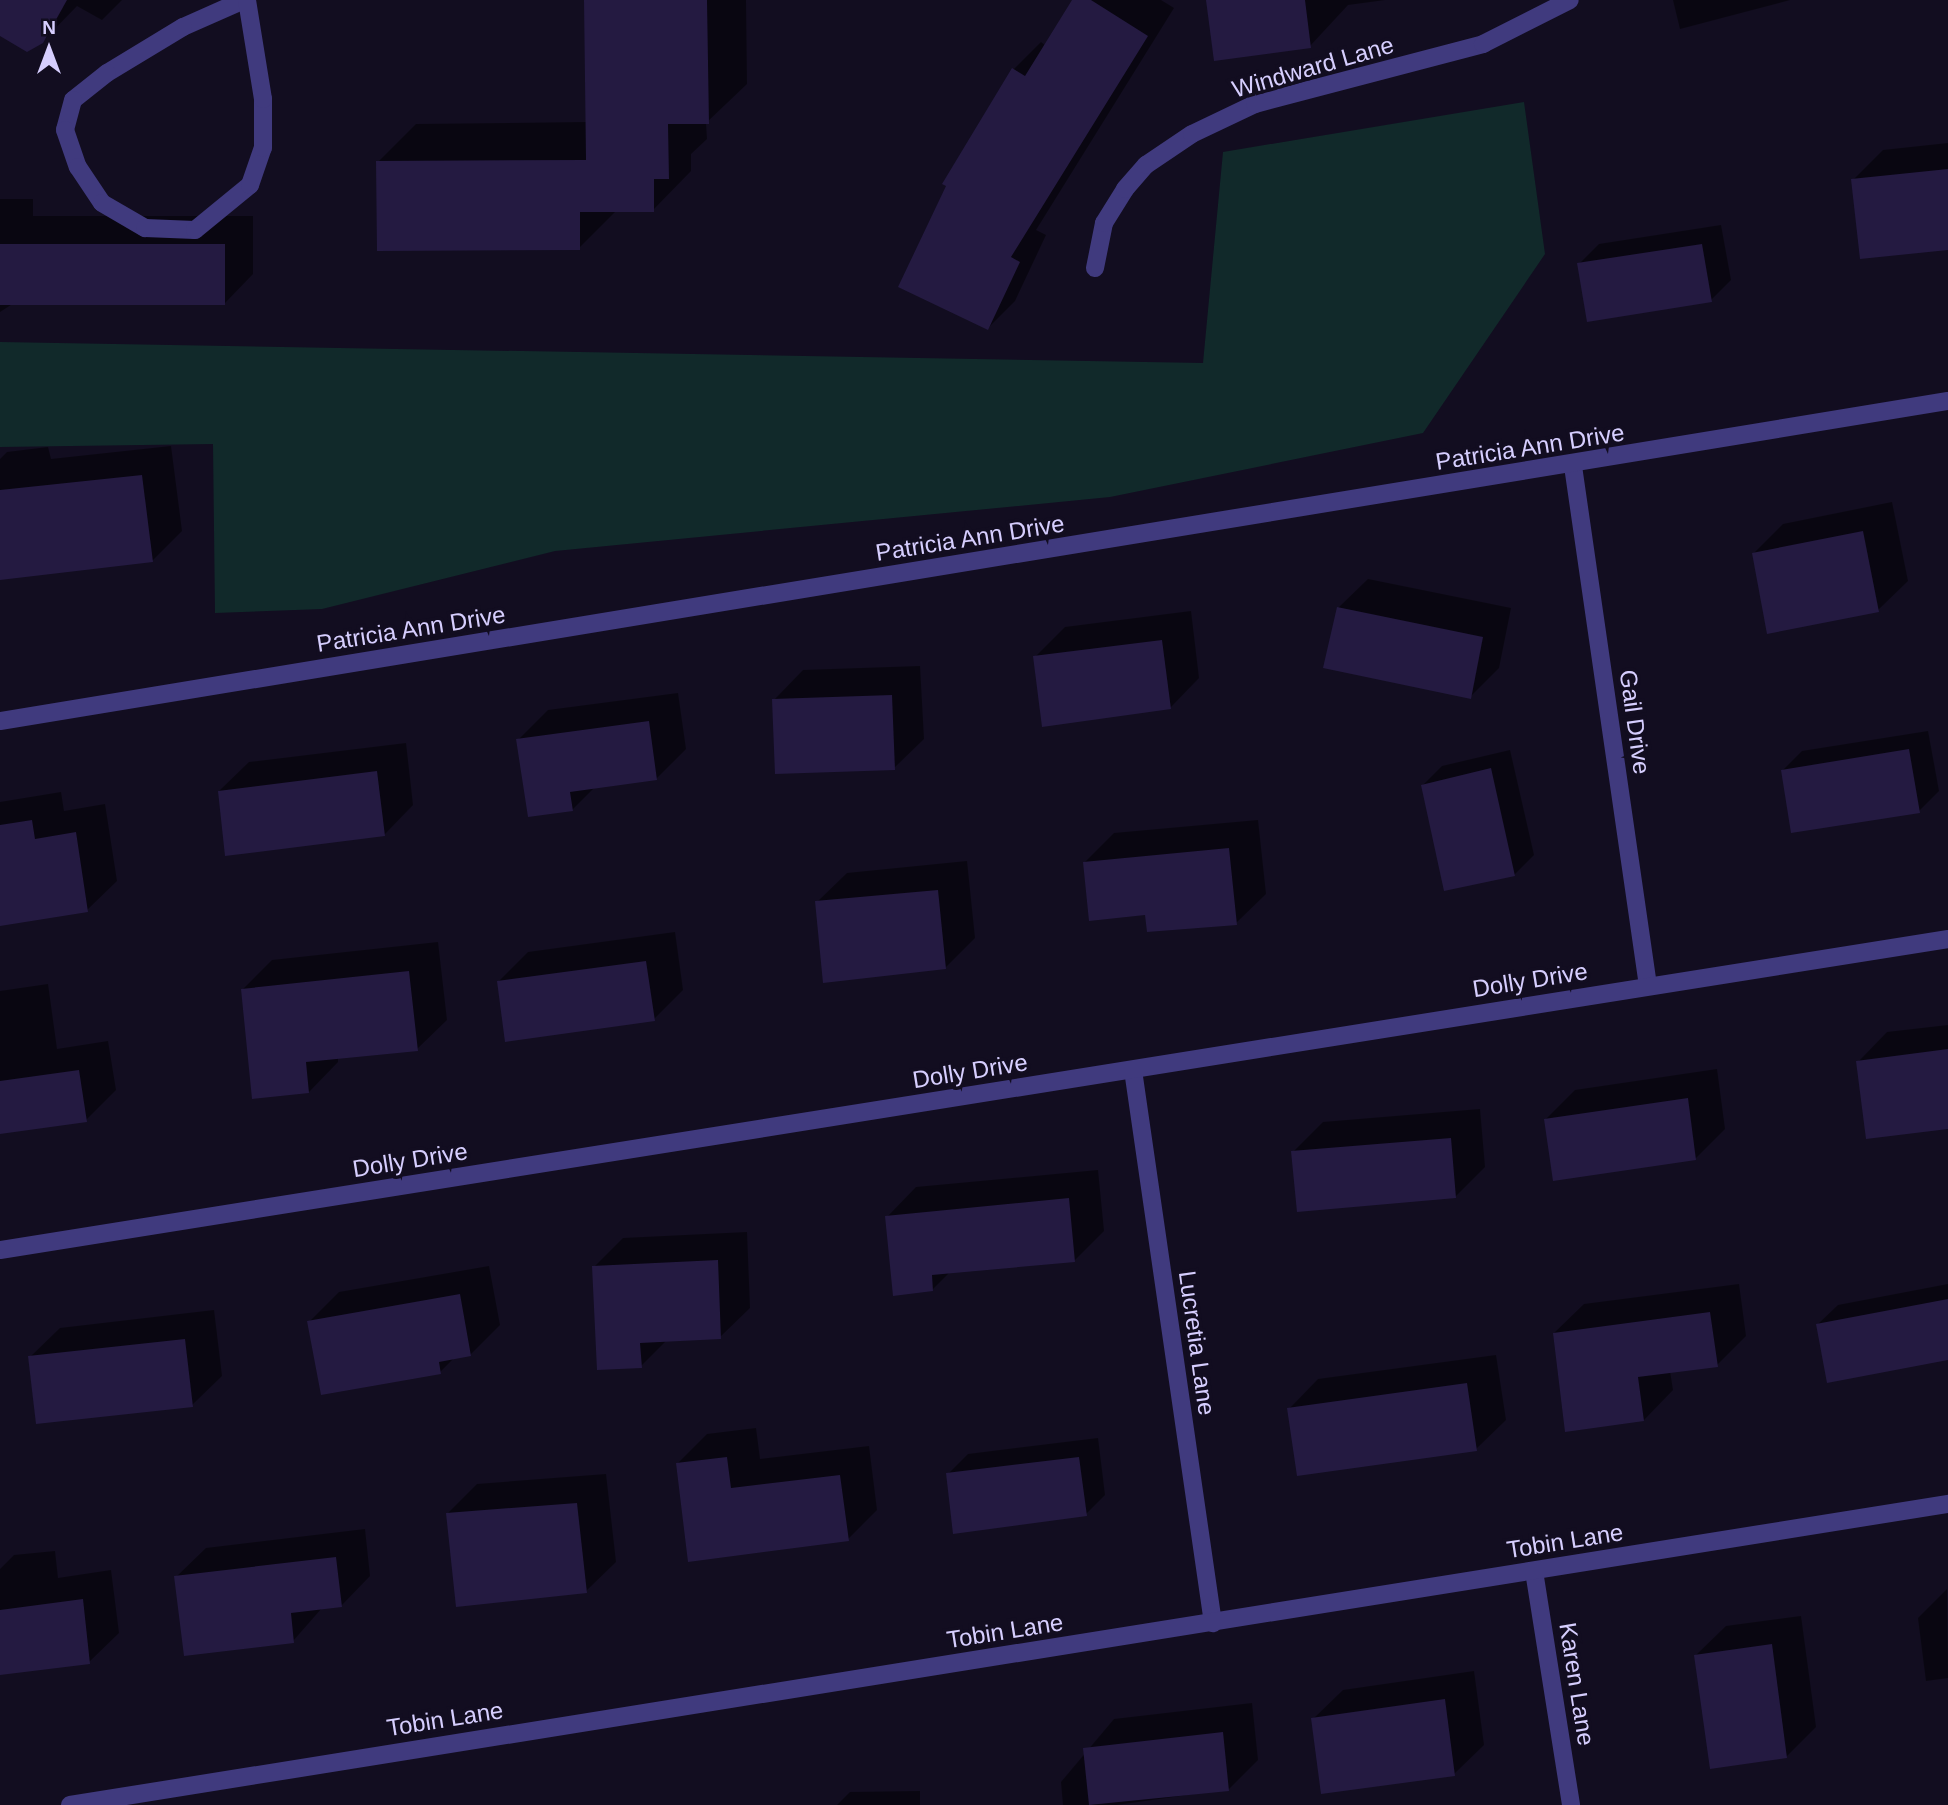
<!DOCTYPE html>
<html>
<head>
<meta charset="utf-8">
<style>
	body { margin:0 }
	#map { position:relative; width:1948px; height:1805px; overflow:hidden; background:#120d20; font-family:Arial,sans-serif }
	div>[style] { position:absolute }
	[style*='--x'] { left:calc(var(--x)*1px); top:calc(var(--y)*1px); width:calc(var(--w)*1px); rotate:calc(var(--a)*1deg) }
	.green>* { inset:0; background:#11292a }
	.shadow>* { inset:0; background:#0007 }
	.building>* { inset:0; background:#241a41 }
	.street>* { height:18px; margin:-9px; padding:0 9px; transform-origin:9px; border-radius:9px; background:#403a7e }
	span { translate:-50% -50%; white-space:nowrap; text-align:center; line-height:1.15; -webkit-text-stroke:7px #120d20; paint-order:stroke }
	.street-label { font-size:24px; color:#d6cefe }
	.north { position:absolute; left:14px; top:14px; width:70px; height:70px; -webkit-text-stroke:5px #120d20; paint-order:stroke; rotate:0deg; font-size:19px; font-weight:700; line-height:28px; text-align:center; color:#d6cefe }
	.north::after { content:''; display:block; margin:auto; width:24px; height:32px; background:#d6cefe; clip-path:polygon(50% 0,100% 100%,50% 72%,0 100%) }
</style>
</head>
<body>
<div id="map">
	<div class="green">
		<div style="clip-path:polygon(1524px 102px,1545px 254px,1423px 433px,1110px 497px,555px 551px,322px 609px,215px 613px,213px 444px,0 447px,0 342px,1203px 363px,1223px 152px)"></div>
	</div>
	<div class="shadow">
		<div style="clip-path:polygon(0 0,122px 0,102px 20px,77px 6px,42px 42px,0 30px)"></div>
		<div style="clip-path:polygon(586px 0,746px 0,747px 84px,706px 123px,707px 139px,691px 154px,691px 171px,653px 210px,617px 210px,579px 248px,378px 162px,416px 124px,587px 122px)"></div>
		<div style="clip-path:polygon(1074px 0,1161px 0,1174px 8px,1036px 230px,1046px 235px,1015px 301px,988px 328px,1014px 69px,1041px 42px,1046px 46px)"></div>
		<div style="clip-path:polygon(1207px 0,1385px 0,1348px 5px,1310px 46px)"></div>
		<div style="clip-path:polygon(1673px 0,1790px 0,1680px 29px)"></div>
		<div style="clip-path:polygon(1948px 143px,1948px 248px,1853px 180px,1883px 150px)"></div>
		<div style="clip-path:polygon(0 199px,33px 199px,33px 216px,253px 216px,253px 274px,225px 303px,14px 303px,0 312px)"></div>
		<div style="clip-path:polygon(1721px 225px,1731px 280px,1711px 300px,1579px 264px,1599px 244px)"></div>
		<div style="clip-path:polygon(171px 446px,182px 531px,153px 560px,0 578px,0 459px,7px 452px,48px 447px,51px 459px)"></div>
		<div style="clip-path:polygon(1892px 502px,1908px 581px,1878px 610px,1754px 553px,1783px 524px)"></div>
		<div style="clip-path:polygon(1368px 579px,1511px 608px,1499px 668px,1470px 697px,1338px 608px)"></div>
		<div style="clip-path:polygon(1191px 611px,1199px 678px,1170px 708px,1035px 657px,1065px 627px)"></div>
		<div style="clip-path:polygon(920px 666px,924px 739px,894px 768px,774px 700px,803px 670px)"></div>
		<div style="clip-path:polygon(678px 693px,686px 749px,656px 779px,595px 787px,572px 810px,518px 740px,548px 710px)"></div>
		<div style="clip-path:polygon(1928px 731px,1939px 791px,1919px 811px,1782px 771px,1802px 751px)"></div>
		<div style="clip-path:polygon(406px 743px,413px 805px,384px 835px,219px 791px,249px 762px)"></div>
		<div style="clip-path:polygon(1510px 750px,1534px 855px,1514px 875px,1423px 785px,1442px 766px)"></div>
		<div style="clip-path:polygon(61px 792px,64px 811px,105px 804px,117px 881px,87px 910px,0 924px,0 802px)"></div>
		<div style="clip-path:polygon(1258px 820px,1266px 894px,1236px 923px,1147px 913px,1085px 862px,1114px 833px)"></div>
		<div style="clip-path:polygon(967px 861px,975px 938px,945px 968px,817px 902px,847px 873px)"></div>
		<div style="clip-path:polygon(675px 932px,683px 990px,654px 1019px,498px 982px,528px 952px)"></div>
		<div style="clip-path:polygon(438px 942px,447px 1020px,417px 1049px,338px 1057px,338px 1062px,309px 1092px,243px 989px,272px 960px)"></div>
		<div style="clip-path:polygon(48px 984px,57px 1049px,108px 1041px,116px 1090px,86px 1120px,0 1132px,0 991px)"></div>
		<div style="clip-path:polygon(1948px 1025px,1948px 1127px,1858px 1062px,1887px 1032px)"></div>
		<div style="clip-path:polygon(1717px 1069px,1725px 1129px,1696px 1158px,1546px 1119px,1575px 1090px)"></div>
		<div style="clip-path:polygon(1480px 1109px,1485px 1167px,1455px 1197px,1293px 1152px,1323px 1122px)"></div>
		<div style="clip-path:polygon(1098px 1170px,1104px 1231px,1075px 1260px,950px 1272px,932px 1290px,887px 1217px,916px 1187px)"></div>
		<div style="clip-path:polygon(747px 1232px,750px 1308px,720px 1337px,667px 1340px,641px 1366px,594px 1267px,623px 1238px)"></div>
		<div style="clip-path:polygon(489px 1266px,500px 1325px,470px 1355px,455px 1357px,440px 1372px,309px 1322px,339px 1292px)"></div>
		<div style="clip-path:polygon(1739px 1284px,1746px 1336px,1717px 1365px,1670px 1371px,1673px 1390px,1644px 1420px,1554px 1333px,1584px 1304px)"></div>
		<div style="clip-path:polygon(1948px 1284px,1948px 1358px,1818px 1324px,1838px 1305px)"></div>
		<div style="clip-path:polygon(214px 1310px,222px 1376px,192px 1405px,30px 1357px,60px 1328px)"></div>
		<div style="clip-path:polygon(1496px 1355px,1506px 1420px,1476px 1449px,1289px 1409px,1318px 1379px)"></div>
		<div style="clip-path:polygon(756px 1428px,760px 1459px,869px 1446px,877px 1510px,848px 1539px,690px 1560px,678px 1463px,707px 1434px)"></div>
		<div style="clip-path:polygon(1098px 1438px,1105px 1495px,1086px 1514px,948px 1474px,968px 1454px)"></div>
		<div style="clip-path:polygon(606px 1474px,616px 1562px,586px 1591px,447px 1514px,477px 1484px)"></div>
		<div style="clip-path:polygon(365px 1529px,370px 1576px,341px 1606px,322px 1608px,293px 1641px,176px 1577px,206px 1548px)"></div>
		<div style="clip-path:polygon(55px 1551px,58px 1578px,111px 1570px,119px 1633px,89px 1662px,0 1673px,0 1569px,14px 1555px)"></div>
		<div style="clip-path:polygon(1947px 1589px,1948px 1678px,1926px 1681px,1918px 1618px)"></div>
		<div style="clip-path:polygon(1801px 1616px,1816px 1727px,1786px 1757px,1696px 1655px,1726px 1626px)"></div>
		<div style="clip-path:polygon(1474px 1671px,1484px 1745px,1454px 1774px,1313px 1719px,1343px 1690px)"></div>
		<div style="clip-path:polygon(1252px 1703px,1258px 1760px,1229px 1789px,1117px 1805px,1063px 1805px,1061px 1782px,1114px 1719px)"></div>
		<div style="clip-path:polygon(920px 1791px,920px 1805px,837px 1805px,850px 1792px)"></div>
	</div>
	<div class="building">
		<div style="clip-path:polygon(0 0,67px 0,43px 43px,27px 52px,0 36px)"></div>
		<div style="clip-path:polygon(584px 0,707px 0,709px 124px,668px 124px,669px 179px,654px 179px,654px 212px,580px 212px,580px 250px,377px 251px,376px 161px,586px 160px)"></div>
		<div style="clip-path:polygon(1072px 0,1091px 0,1148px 36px,1011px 257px,1020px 262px,988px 330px,898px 287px,946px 186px,942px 184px,1012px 68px,1025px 76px)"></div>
		<div style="clip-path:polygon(1206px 0,1305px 0,1311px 48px,1214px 61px)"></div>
		<div style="clip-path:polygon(1948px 169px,1948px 250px,1860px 259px,1851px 179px)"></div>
		<div style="clip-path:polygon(0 244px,225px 244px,225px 305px,0 305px)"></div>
		<div style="clip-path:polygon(1702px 244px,1712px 302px,1587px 322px,1577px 263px)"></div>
		<div style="clip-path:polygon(142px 475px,153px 562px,0 580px,0 490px)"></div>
		<div style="clip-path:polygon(1863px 531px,1879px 612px,1767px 634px,1752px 553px)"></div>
		<div style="clip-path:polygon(1337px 607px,1483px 637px,1471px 699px,1323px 668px)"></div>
		<div style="clip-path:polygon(1162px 640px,1171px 709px,1042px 727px,1033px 656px)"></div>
		<div style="clip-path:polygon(892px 695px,895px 770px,775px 774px,772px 699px)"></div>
		<div style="clip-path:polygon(649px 721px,657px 780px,570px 792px,573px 811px,528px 817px,516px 739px)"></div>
		<div style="clip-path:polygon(1909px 749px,1920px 813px,1791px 833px,1781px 770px)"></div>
		<div style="clip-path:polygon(1491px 768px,1515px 876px,1444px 891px,1421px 785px)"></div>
		<div style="clip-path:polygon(377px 771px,385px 836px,225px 856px,218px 791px)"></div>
		<div style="clip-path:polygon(32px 820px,35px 839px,76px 832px,88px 912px,0 926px,0 825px)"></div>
		<div style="clip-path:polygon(1229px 848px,1237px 925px,1147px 932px,1145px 915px,1089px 921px,1083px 862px)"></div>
		<div style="clip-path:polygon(938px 890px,946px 969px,823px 983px,815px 901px)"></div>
		<div style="clip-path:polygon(646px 961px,655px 1021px,505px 1042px,497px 981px)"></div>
		<div style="clip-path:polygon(409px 971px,418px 1051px,306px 1062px,309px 1093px,252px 1099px,241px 989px)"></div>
		<div style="clip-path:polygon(1948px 1049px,1948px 1129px,1866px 1139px,1856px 1061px)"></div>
		<div style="clip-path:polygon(79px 1070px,87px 1122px,0 1134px,0 1081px)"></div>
		<div style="clip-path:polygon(1688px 1098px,1696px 1160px,1553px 1181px,1544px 1119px)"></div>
		<div style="clip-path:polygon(1451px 1138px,1456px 1198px,1297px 1212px,1291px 1151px)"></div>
		<div style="clip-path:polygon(1069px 1198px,1075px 1262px,932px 1275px,933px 1291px,893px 1296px,885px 1216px)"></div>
		<div style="clip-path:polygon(718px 1260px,721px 1339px,640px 1343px,642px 1368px,597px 1370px,592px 1266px)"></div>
		<div style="clip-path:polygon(460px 1294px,471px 1356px,439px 1362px,441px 1374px,321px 1395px,307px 1321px)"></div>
		<div style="clip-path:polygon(1948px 1299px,1948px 1360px,1827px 1383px,1816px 1324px)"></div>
		<div style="clip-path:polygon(1710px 1312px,1718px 1367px,1638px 1377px,1644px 1421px,1565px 1432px,1553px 1333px)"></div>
		<div style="clip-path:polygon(185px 1339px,193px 1407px,36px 1424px,28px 1356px)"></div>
		<div style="clip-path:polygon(1467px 1383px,1477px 1451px,1297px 1476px,1287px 1408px)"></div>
		<div style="clip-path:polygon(727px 1457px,731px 1488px,840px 1475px,849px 1541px,688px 1562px,676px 1463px)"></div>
		<div style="clip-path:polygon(1079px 1457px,1087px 1516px,953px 1534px,946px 1473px)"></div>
		<div style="clip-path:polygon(577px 1503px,587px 1593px,456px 1607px,446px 1513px)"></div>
		<div style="clip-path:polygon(336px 1557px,342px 1607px,291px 1613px,294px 1643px,184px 1656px,174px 1576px)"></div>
		<div style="clip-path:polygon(83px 1599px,90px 1664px,0 1675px,0 1610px)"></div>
		<div style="clip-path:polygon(1772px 1644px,1787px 1758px,1710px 1769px,1694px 1655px)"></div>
		<div style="clip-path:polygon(1445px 1699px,1455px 1776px,1321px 1794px,1311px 1718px)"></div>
		<div style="clip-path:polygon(1223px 1732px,1229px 1791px,1089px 1805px,1083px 1748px)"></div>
	</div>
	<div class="street">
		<div style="--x:244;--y:0;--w:67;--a:156.1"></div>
		<div style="--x:183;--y:27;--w:89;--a:148.8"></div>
		<div style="--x:107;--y:73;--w:43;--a:141.5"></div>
		<div style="--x:73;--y:100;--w:31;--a:105"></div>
		<div style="--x:65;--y:130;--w:39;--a:71"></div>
		<div style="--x:78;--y:167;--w:43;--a:56.3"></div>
		<div style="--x:102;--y:203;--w:50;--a:30.2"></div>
		<div style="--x:145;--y:228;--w:50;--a:2.3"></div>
		<div style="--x:195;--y:230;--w:71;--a:-39.3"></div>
		<div style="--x:250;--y:185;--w:39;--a:-71"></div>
		<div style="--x:263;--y:148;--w:49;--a:-90"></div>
		<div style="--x:263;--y:99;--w:100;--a:-99.2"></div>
		<div style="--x:1095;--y:268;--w:46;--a:-78.7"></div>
		<div style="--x:1104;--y:223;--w:40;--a:-58"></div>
		<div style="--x:1125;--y:189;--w:32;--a:-49"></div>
		<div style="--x:1146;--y:165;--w:55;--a:-34"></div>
		<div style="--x:1192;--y:134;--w:70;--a:-25.5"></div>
		<div style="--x:1255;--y:104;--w:236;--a:-14.7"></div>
		<div style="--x:1483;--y:44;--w:97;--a:-26.8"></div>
		<div style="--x:1573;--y:466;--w:525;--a:81.79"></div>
		<div style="--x:0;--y:721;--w:1974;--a:-9.33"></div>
		<div style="--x:1133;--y:1070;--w:559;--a:81.77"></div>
		<div style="--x:0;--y:1250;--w:1973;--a:-9.07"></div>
		<div style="--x:1534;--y:1571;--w:237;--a:81"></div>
		<div style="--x:70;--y:1805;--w:1902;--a:-9.11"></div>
	</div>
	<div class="street-label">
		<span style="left:1313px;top:67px;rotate:-16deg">Windward Lane</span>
		<span style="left:1530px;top:447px;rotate:-9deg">Patricia Ann Drive</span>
		<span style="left:970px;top:538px;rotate:-9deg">Patricia Ann Drive</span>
		<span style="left:411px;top:629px;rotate:-9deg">Patricia Ann Drive</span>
		<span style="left:1635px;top:722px;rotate:82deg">Gail Drive</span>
		<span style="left:1530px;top:980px;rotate:-9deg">Dolly Drive</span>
		<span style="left:970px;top:1071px;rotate:-9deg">Dolly Drive</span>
		<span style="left:410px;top:1160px;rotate:-9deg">Dolly Drive</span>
		<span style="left:1197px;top:1343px;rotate:82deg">Lucretia Lane</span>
		<span style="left:1565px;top:1541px;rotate:-9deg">Tobin Lane</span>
		<span style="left:1005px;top:1631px;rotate:-9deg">Tobin Lane</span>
		<span style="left:1577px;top:1684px;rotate:81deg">Karen Lane</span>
		<span style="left:445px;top:1719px;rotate:-9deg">Tobin Lane</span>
	</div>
	<div class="north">N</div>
</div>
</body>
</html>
